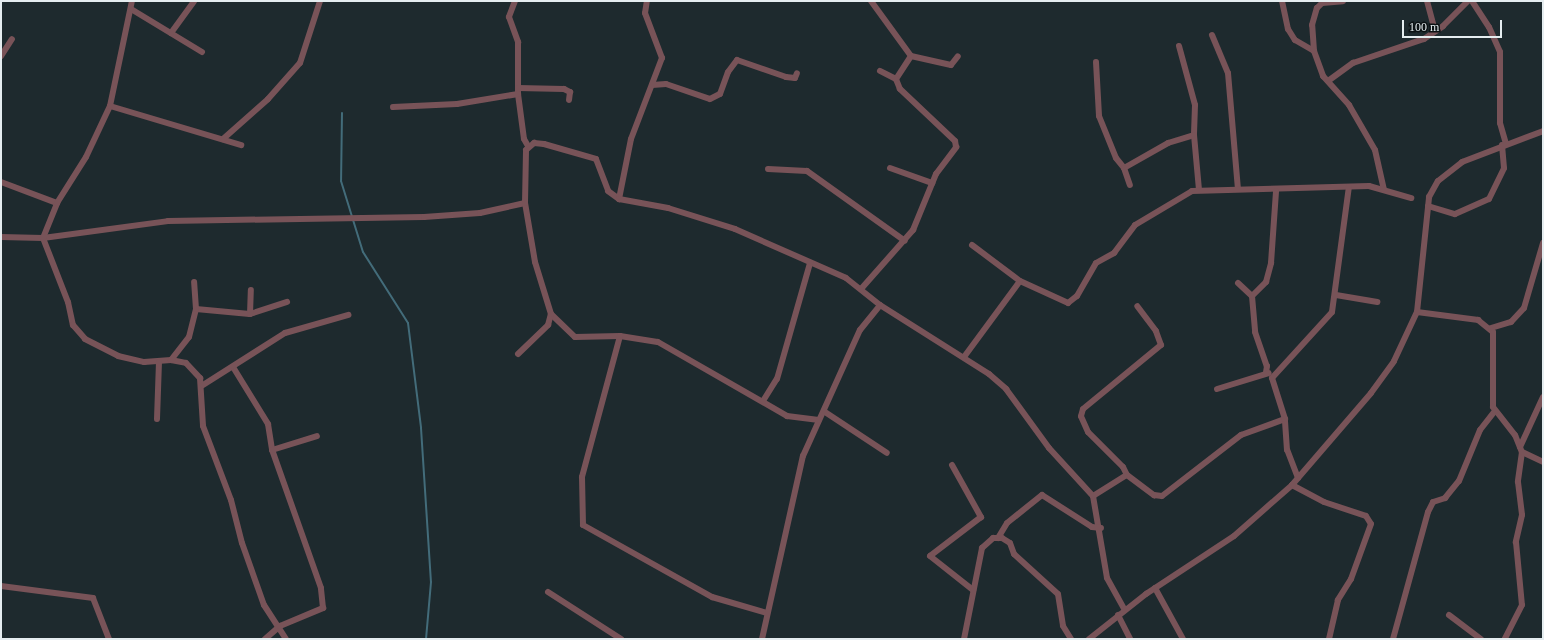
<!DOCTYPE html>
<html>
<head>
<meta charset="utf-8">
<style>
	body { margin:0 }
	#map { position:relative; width:1544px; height:640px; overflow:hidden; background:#1e2a2e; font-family:Georgia,serif }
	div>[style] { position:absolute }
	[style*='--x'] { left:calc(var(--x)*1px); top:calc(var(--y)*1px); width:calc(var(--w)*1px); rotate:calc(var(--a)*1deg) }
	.stream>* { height:2px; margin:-1px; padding:0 1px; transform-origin:1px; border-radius:1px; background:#436c7a }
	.minor>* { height:6px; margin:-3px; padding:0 3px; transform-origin:3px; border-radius:3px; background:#785358 }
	span { translate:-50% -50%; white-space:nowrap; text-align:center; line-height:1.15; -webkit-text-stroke:4px #0c1214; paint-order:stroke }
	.frame { position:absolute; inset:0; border:2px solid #e5edf0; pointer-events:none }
	.scale { position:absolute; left:1402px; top:20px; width:100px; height:18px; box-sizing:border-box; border:2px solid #e5edf0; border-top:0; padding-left:5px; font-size:12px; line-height:14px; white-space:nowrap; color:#e5edf0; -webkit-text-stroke:3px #0c1214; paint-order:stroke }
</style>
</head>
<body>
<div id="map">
	<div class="stream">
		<div style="--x:342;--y:113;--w:68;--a:90.8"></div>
		<div style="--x:341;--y:181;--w:74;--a:72.8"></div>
		<div style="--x:363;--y:252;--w:84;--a:57.6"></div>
		<div style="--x:408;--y:323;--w:106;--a:82.9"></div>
		<div style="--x:421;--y:428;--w:154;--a:86.3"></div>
		<div style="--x:431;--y:582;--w:57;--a:95"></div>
	</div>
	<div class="minor">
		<div style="--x:515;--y:1;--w:17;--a:111"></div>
		<div style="--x:509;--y:17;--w:27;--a:70"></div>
		<div style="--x:518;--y:42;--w:52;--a:90"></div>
		<div style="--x:518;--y:94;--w:45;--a:82.4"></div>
		<div style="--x:524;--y:139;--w:8;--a:60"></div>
		<div style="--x:871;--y:1;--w:68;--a:54"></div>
		<div style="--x:911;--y:56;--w:27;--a:123"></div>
		<div style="--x:1282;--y:1;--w:29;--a:78"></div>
		<div style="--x:1288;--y:29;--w:13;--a:58"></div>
		<div style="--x:1295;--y:40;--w:22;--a:30"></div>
		<div style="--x:1314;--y:51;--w:27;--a:70"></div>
		<div style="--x:1323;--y:76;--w:39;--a:48"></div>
		<div style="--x:1349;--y:105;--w:52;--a:60"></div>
		<div style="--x:1375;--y:150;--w:41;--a:77.3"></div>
		<div style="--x:1427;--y:1;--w:30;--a:75"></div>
		<div style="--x:1472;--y:1;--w:31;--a:57"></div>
		<div style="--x:1489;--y:27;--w:27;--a:66"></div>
		<div style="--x:1500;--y:52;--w:71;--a:90"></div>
		<div style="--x:1500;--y:123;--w:22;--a:74"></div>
		<div style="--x:131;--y:9;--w:83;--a:31.2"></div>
		<div style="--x:171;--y:33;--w:39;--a:-54"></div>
		<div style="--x:1212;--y:35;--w:41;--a:67.2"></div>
		<div style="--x:1228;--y:73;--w:116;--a:85.1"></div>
		<div style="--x:1179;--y:46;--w:61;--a:74.8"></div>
		<div style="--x:1195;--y:105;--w:30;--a:92"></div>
		<div style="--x:1314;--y:51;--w:26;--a:-94"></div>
		<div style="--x:1312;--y:25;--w:18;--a:-74"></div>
		<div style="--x:1317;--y:8;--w:7;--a:-45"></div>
		<div style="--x:1322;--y:3;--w:21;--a:-5"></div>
		<div style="--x:1;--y:56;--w:20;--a:-57"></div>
		<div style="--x:911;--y:56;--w:41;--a:12.7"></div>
		<div style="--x:951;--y:65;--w:11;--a:-52"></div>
		<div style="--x:1096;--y:62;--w:54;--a:86.8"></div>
		<div style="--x:1099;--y:116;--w:45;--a:68"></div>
		<div style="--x:1116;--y:158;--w:13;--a:51"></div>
		<div style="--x:1124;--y:168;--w:51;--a:-29.6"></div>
		<div style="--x:1168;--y:143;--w:27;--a:-17"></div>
		<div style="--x:1194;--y:135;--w:55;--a:84.8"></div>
		<div style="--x:1328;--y:81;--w:31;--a:-36"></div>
		<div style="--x:1353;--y:63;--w:75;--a:-18.7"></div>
		<div style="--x:1424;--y:39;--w:23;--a:-34"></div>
		<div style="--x:1443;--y:26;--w:35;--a:-45"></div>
		<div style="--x:652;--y:85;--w:14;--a:-4"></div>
		<div style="--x:666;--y:84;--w:46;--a:18.8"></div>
		<div style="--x:710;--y:99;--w:11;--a:-27"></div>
		<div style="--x:720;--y:94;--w:23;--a:-70"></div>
		<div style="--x:728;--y:72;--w:15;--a:-53"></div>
		<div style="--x:737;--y:60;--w:52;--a:19.1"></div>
		<div style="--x:786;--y:77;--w:9;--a:6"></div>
		<div style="--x:795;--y:78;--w:5;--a:-68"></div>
		<div style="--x:518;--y:88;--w:46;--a:1.2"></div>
		<div style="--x:564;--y:89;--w:7;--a:27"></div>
		<div style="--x:570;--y:92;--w:8;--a:97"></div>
		<div style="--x:110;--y:106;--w:137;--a:16.6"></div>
		<div style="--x:393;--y:107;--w:64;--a:-2.7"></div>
		<div style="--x:457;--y:104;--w:62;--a:-9.3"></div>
		<div style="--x:223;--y:139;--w:60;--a:-41.6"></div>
		<div style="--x:268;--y:99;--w:48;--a:-48.4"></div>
		<div style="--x:300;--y:63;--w:65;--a:-72.1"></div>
		<div style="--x:890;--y:168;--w:45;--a:19.7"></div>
		<div style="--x:1124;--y:168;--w:18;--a:71"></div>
		<div style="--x:768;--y:169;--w:39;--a:3"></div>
		<div style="--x:807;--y:171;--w:120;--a:35.5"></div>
		<div style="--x:1;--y:182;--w:60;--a:20.6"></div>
		<div style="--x:619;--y:199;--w:61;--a:-78.7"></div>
		<div style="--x:631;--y:139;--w:87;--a:-69.1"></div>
		<div style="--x:662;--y:58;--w:48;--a:-110.7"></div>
		<div style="--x:645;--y:13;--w:12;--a:-81"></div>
		<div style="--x:1428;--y:206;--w:28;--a:17"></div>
		<div style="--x:1455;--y:214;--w:37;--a:-24"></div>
		<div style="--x:1489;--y:199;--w:34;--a:-64"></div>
		<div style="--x:1504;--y:168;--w:23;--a:-95"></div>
		<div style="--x:1;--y:237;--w:42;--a:1.4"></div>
		<div style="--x:43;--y:238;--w:126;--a:-7.7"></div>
		<div style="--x:168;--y:221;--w:256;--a:-0.9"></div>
		<div style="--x:424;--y:217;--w:56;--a:-4.1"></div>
		<div style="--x:480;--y:213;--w:46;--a:-12.5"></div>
		<div style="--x:43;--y:238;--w:69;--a:68.7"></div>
		<div style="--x:68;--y:302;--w:24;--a:78"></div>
		<div style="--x:73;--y:325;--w:18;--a:49"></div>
		<div style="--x:85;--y:339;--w:37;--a:27"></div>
		<div style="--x:118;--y:356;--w:27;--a:13"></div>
		<div style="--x:144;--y:362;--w:27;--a:-4"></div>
		<div style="--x:171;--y:360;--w:15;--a:11"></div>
		<div style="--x:186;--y:363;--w:21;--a:47"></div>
		<div style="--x:200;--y:378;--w:48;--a:86.4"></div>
		<div style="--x:203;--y:426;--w:79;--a:69.3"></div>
		<div style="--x:231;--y:500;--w:44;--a:75.7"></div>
		<div style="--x:242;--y:543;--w:66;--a:70.5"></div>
		<div style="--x:264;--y:605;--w:40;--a:57.1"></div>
		<div style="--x:43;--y:238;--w:38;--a:-68"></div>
		<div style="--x:57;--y:203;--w:54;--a:-57.8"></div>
		<div style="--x:86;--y:157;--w:56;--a:-64.8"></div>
		<div style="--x:110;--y:106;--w:107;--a:-78.2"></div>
		<div style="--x:972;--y:245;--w:60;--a:36.9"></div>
		<div style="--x:1020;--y:281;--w:53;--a:24.6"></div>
		<div style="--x:1068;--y:303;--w:11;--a:-38"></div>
		<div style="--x:1077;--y:296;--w:38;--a:-60"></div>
		<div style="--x:1096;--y:263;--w:21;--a:-29"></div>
		<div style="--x:1114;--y:253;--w:35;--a:-53"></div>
		<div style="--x:1135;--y:225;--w:66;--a:-30.8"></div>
		<div style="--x:1192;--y:191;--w:177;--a:-1.6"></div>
		<div style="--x:1369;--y:186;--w:44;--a:15.9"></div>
		<div style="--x:1238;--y:283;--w:19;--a:43"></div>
		<div style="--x:1252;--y:296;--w:36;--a:85"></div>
		<div style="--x:1255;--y:332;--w:36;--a:71"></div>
		<div style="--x:1267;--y:366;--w:6;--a:99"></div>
		<div style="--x:861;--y:289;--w:79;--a:-48.6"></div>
		<div style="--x:913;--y:230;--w:61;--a:-67.7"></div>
		<div style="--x:936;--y:174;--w:34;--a:-53"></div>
		<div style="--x:956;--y:147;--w:6;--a:-99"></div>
		<div style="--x:955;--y:141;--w:76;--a:-136.6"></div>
		<div style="--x:900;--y:89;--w:11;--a:-112"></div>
		<div style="--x:896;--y:79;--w:18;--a:-153"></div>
		<div style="--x:1336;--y:295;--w:42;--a:9.7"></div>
		<div style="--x:1252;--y:296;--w:20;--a:-45"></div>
		<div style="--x:1266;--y:282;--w:20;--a:-75"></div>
		<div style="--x:1271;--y:263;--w:72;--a:-86"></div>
		<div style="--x:196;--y:309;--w:54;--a:5.3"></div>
		<div style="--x:250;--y:314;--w:39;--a:-18"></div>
		<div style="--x:1417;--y:312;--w:62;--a:7.5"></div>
		<div style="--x:1478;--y:320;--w:19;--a:39"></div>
		<div style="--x:1493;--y:332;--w:75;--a:90"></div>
		<div style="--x:1493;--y:407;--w:36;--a:52"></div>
		<div style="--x:1515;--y:435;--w:18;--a:68"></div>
		<div style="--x:1522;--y:452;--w:30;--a:98"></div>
		<div style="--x:1518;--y:482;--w:33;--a:83"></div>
		<div style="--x:1522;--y:515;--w:28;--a:103"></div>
		<div style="--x:1516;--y:542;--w:63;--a:84.6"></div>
		<div style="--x:1522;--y:605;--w:38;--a:117"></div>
		<div style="--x:250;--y:314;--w:24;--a:-88"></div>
		<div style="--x:551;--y:314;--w:33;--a:44"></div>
		<div style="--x:575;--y:337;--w:45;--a:-1.3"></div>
		<div style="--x:620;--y:336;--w:38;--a:9"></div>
		<div style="--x:658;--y:342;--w:149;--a:29.8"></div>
		<div style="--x:787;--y:416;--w:32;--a:7"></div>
		<div style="--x:1491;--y:328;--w:21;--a:-17"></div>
		<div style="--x:1511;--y:322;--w:19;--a:-47"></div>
		<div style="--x:1524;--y:308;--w:68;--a:-73.7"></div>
		<div style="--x:620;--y:336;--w:146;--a:105.1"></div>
		<div style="--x:582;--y:477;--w:48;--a:88.8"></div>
		<div style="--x:583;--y:525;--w:148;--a:29.2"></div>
		<div style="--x:712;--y:597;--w:57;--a:16.2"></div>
		<div style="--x:518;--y:354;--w:42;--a:-44"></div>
		<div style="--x:548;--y:325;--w:11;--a:-75"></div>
		<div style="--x:551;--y:314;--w:54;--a:-107.1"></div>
		<div style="--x:535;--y:262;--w:60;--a:-99.6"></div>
		<div style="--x:525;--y:203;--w:53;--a:-88.9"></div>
		<div style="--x:526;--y:150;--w:11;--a:-41"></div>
		<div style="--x:534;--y:143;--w:10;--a:6"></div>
		<div style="--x:544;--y:144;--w:54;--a:16.1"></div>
		<div style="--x:596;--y:159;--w:34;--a:69"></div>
		<div style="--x:608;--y:191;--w:14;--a:36"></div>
		<div style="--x:619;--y:199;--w:50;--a:10.4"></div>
		<div style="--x:668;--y:208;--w:70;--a:17.4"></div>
		<div style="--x:735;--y:229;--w:121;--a:23.8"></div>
		<div style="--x:846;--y:278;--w:43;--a:38.5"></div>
		<div style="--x:880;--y:305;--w:129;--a:32.3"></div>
		<div style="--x:989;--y:374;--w:23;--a:41"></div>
		<div style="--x:1006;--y:389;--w:73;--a:53.9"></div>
		<div style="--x:1049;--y:448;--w:65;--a:47.5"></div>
		<div style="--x:1093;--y:496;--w:83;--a:80.3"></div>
		<div style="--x:1107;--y:578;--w:35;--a:61"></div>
		<div style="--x:964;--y:357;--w:94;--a:-53.6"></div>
		<div style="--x:171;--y:360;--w:29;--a:-52"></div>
		<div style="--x:189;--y:337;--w:29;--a:-76"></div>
		<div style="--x:196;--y:309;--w:27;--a:-94"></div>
		<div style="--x:233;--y:367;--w:67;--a:58.4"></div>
		<div style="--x:268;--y:424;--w:26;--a:81"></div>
		<div style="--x:203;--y:385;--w:97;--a:-32.4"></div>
		<div style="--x:285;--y:333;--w:66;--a:-15.9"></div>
		<div style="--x:1217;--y:389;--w:54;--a:-17.1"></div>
		<div style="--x:763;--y:401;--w:26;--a:-58"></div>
		<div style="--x:777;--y:379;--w:121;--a:-74.1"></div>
		<div style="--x:825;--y:412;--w:74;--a:33.5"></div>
		<div style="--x:157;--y:419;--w:57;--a:-88"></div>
		<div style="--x:1520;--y:447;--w:55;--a:-65.3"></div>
		<div style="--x:1522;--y:452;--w:23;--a:25"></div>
		<div style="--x:952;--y:465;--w:60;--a:60.9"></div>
		<div style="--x:981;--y:517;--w:64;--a:142.6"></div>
		<div style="--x:930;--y:556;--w:55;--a:38.3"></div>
		<div style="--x:1127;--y:475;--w:34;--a:37"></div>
		<div style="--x:1154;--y:495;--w:8;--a:7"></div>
		<div style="--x:1162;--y:496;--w:100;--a:-37.7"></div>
		<div style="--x:1241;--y:435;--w:47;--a:-20"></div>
		<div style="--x:1298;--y:478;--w:30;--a:-111"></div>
		<div style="--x:1287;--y:450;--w:31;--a:-94"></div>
		<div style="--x:1285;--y:419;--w:43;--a:-107.6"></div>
		<div style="--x:1272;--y:378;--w:89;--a:-47.7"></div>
		<div style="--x:1332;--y:312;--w:126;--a:-82.3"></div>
		<div style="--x:1292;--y:485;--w:36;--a:28"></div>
		<div style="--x:1324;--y:502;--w:44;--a:18.4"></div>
		<div style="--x:1366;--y:516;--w:9;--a:58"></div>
		<div style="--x:1371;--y:524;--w:59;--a:110"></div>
		<div style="--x:1351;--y:579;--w:25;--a:122"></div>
		<div style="--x:1338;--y:600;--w:40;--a:103"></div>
		<div style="--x:1093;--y:496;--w:40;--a:-32"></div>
		<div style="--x:1127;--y:475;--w:9;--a:-117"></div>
		<div style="--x:1123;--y:467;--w:49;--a:-135"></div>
		<div style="--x:1088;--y:432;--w:17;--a:-114"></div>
		<div style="--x:1081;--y:416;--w:7;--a:-74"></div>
		<div style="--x:1083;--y:409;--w:101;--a:-39.4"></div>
		<div style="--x:1161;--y:345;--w:15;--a:-110"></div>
		<div style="--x:1156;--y:331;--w:31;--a:-127"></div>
		<div style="--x:998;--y:538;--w:17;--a:-59"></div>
		<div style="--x:1007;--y:523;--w:45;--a:-38.7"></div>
		<div style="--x:1042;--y:495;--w:59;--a:32.6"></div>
		<div style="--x:1092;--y:527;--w:9;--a:6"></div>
		<div style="--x:1;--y:586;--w:93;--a:7.4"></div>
		<div style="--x:93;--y:598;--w:44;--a:68.7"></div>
		<div style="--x:1155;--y:588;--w:58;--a:61.2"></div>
		<div style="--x:548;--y:592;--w:87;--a:32.8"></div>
		<div style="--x:1118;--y:615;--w:27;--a:63"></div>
		<div style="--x:1449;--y:615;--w:40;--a:37"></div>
		<div style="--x:265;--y:639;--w:20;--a:-41"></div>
		<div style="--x:280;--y:626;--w:47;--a:-22.7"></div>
		<div style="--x:323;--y:608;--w:20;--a:-96"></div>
		<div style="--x:321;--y:588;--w:146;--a:-109.5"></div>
		<div style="--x:272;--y:450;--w:47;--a:-17.3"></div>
		<div style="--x:762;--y:639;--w:188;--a:-77.4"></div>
		<div style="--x:803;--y:456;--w:138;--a:-65.7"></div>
		<div style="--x:860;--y:330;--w:32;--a:-51"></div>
		<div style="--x:964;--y:639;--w:93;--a:-78.8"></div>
		<div style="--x:982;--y:548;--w:15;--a:-42"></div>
		<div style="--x:993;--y:538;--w:9;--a:0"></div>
		<div style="--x:1002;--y:538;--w:9;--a:32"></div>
		<div style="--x:1010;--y:543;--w:12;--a:70"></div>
		<div style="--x:1014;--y:554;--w:59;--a:42.3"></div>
		<div style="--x:1058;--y:594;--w:32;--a:81"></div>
		<div style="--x:1063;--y:626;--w:15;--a:58"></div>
		<div style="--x:1089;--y:639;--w:73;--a:-38.3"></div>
		<div style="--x:1146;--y:594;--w:105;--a:-33.4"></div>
		<div style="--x:1234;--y:536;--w:77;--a:-41.3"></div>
		<div style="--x:1292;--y:485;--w:121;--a:-49.3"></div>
		<div style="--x:1371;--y:393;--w:39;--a:-54"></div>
		<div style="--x:1394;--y:361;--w:54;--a:-64.9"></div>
		<div style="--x:1417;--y:312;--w:116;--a:-84"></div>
		<div style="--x:1429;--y:197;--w:18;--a:-61"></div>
		<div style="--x:1438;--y:181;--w:31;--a:-38"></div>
		<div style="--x:1462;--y:162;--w:87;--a:-20.9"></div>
		<div style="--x:1393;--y:639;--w:132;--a:-74.6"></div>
		<div style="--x:1428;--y:512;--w:11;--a:-63"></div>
		<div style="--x:1433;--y:502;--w:13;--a:-18"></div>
		<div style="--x:1445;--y:498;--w:22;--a:-51"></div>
		<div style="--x:1459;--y:481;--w:55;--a:-67.6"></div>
		<div style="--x:1480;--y:430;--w:24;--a:-52"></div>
	</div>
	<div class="frame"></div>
	<div class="scale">100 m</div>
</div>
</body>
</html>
